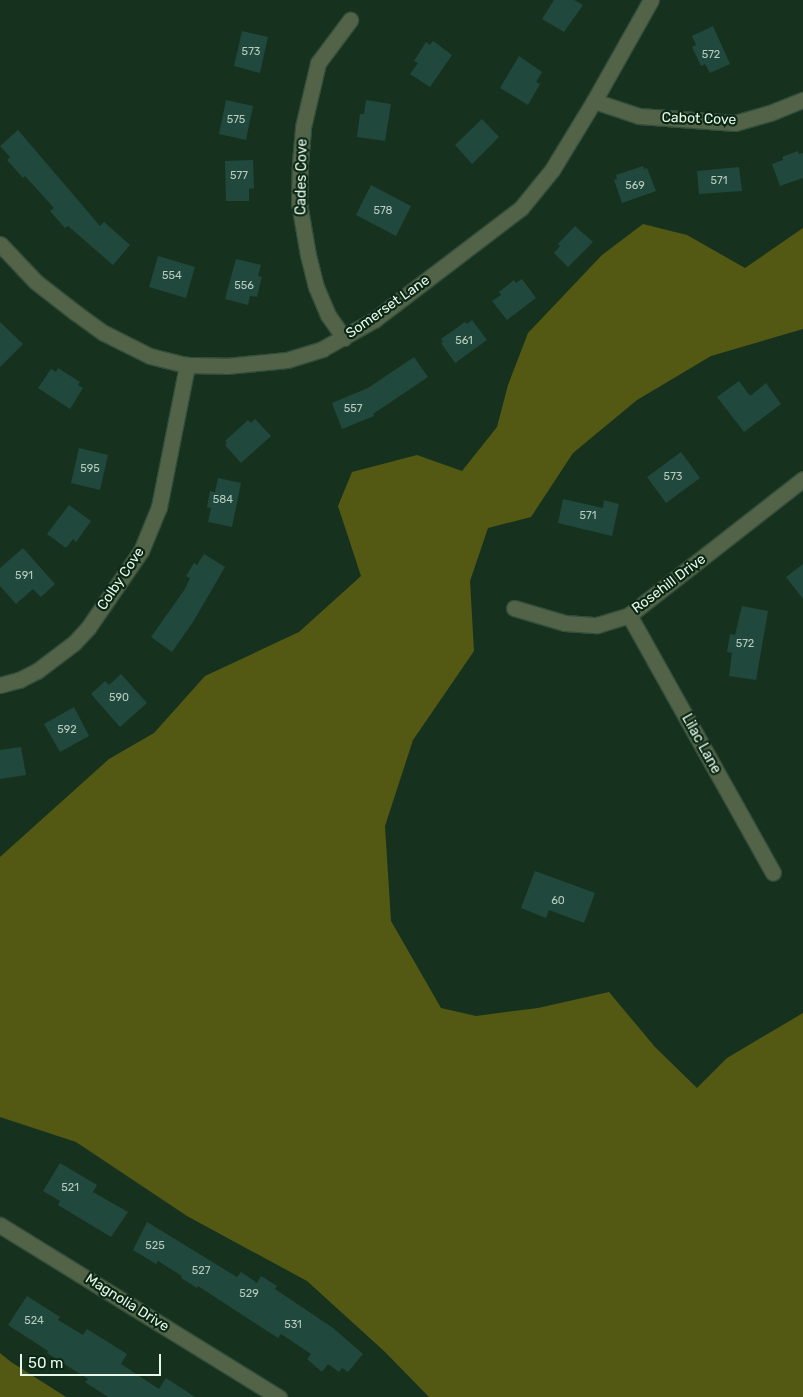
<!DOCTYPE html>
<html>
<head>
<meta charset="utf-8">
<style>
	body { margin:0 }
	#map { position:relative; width:803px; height:1397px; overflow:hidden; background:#16321f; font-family:Rubik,sans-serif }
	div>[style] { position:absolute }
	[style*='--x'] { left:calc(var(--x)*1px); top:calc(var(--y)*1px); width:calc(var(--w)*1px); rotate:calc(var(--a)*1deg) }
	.green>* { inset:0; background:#535913 }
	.building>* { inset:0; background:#21483c }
	.roads { filter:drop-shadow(1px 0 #334e3c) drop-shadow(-1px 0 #334e3c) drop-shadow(0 1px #334e3c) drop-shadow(0 -1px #334e3c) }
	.street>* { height:15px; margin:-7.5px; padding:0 7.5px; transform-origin:7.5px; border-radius:7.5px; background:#526347 }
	span { translate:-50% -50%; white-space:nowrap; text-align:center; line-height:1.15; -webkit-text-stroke:4.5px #0b2815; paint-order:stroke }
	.number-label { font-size:11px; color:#b6ccbf }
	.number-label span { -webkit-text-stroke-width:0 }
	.street-label { font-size:14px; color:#e7f8eb }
	.scale { position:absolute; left:20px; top:1354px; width:141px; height:22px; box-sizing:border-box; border:2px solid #e7f8eb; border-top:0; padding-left:6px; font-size:15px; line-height:18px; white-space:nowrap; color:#e7f8eb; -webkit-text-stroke:4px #0b2815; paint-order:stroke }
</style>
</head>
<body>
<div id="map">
	<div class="green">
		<div style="clip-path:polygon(643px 224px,687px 235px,745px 268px,803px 228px,803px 329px,711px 356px,637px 400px,573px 453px,531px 517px,488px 528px,470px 581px,474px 651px,413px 740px,385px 826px,391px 921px,441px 1008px,476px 1016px,538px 1008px,609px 992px,655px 1047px,697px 1088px,727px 1058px,803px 1013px,803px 1397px,429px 1397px,384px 1351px,307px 1281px,187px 1216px,76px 1142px,0 1117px,0 857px,109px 759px,154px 733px,205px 676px,299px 632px,361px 576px,338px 506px,352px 472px,417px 455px,462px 471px,497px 427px,508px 385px,528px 333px,602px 255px)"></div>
		<div style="clip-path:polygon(0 1353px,11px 1362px,66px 1397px,0 1397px)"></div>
	</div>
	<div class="building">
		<div style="clip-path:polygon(554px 0,574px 0,583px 5px,564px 32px,542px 19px)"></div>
		<div style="clip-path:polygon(713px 26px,730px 64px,710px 73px,705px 64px,701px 66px,692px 47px,696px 45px,692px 36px)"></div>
		<div style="clip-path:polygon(242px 31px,268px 37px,260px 73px,234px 66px)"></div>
		<div style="clip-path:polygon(433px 41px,452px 55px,430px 87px,410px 74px,418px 63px,414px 61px,426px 42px,430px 45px)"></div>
		<div style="clip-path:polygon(519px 56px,542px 72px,536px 82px,540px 84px,528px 105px,500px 88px)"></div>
		<div style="clip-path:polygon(226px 100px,253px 106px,246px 140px,219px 134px)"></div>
		<div style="clip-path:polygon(366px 100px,391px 104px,385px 141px,357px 137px,360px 114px,364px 114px)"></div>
		<div style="clip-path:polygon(482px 119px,499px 137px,472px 164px,455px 145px)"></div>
		<div style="clip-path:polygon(18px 130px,100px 226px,104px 222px,130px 245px,113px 265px,68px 226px,65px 228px,50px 211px,54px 208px,25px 176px,23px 178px,7px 160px,10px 157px,0 146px)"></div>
		<div style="clip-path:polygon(798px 151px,799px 154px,803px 153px,803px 178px,780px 186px,772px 164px,783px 160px,782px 157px)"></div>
		<div style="clip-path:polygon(253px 160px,254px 188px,249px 189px,249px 201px,226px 201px,225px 161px)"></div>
		<div style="clip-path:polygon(643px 166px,644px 169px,647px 168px,656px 191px,622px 203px,614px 180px,617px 179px,616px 175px)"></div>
		<div style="clip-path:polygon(739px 167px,742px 191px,699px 194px,697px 171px)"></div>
		<div style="clip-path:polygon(371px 185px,411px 206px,396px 236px,356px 215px)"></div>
		<div style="clip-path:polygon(575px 226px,593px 242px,568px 267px,554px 253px,560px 246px,558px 244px)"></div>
		<div style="clip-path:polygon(158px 256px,195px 267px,186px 298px,149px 287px)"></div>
		<div style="clip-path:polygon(236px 259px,261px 265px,258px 276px,262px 277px,257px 297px,250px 296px,248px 305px,225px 299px)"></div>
		<div style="clip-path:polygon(522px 279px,536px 298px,507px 320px,492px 301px,501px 295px,499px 292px,514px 280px,516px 283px)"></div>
		<div style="clip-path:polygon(472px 320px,487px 340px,455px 363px,441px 343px,443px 342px,441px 339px,465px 322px,467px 324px)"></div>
		<div style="clip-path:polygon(0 322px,23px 344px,0 367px)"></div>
		<div style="clip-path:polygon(414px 357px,428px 377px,373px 414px,374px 416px,342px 429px,332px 403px,368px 388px)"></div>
		<div style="clip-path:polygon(58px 368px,80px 382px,78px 385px,83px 388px,70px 409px,38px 388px,51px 369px,56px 372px)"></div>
		<div style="clip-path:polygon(739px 381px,750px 396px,766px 383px,781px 404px,744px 432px,717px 397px)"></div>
		<div style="clip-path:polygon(255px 419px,271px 436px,241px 463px,225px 445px,227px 443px,225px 441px,248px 420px,251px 423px)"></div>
		<div style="clip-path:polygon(79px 448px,108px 455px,100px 490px,71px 483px)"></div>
		<div style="clip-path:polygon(681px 452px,700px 478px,666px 503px,647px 477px)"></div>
		<div style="clip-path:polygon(218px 478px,241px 483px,232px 527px,208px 522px,211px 508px,207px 507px,210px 491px,215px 492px)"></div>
		<div style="clip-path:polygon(563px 499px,603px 508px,604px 500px,619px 504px,612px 536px,558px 523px)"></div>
		<div style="clip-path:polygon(69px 505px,91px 521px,76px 542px,73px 539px,66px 548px,47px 534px)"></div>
		<div style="clip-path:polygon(23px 548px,55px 584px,41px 597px,33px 589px,16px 604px,0 586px,0 568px)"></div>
		<div style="clip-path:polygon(204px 554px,225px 567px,193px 622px,172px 652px,151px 637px,185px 589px,190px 578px,186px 576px,194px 563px,197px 565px)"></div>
		<div style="clip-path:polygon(803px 564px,803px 599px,786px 577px)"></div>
		<div style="clip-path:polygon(742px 606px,768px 611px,756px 680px,729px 676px,732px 653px,727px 652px,730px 634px,735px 635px)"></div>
		<div style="clip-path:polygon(121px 674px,147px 703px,120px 727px,91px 694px,105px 681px,109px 685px)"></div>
		<div style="clip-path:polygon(74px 707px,89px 736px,60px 752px,44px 724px)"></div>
		<div style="clip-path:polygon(21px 747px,26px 775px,0 779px,0 750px)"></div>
		<div style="clip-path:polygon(535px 871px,595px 893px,584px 923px,549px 910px,546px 918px,521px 908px)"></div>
		<div style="clip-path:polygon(60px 1163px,97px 1185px,93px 1192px,128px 1212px,111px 1237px,58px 1205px,60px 1201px,43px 1191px)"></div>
		<div style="clip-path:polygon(147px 1222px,237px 1277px,241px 1272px,257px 1283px,261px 1276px,277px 1286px,275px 1289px,333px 1328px,363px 1354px,348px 1372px,342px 1368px,339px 1372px,328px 1364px,322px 1372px,307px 1359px,311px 1354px,281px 1334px,278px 1338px,198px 1286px,197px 1288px,181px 1278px,182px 1276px,158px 1261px,156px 1264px,133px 1250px)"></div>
		<div style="clip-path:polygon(27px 1296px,60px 1317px,58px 1320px,83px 1335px,87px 1329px,127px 1354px,121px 1364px,159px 1389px,166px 1378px,195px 1397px,108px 1397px,85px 1382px,88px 1379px,47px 1353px,48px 1351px,8px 1325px)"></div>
	</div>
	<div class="roads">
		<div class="street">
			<div style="--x:594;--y:101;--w:47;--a:18.4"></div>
			<div style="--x:639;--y:116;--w:96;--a:4.2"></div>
			<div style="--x:735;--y:123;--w:36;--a:-16"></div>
			<div style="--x:770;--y:113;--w:35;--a:-22"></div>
			<div style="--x:0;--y:244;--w:52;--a:46.5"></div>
			<div style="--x:36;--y:282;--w:51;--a:37.8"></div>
			<div style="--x:76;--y:313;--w:34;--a:36"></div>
			<div style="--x:104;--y:333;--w:51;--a:26.6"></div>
			<div style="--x:150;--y:356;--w:38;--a:14"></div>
			<div style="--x:187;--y:365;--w:39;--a:1"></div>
			<div style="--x:226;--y:366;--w:61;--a:-5.6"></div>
			<div style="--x:287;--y:360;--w:37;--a:-17"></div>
			<div style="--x:322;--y:349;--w:60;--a:-29.1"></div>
			<div style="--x:374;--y:320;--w:185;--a:-37.3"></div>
			<div style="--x:521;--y:208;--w:49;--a:-50.8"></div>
			<div style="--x:552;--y:170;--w:81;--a:-58.7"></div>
			<div style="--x:594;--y:101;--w:116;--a:-60.6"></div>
			<div style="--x:344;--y:338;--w:28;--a:-125"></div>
			<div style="--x:328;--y:315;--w:30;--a:-113"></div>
			<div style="--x:316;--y:287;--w:33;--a:-104"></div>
			<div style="--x:308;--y:255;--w:53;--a:-99.8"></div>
			<div style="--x:299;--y:203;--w:40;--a:-88.6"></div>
			<div style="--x:300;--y:163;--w:36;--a:-85"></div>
			<div style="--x:303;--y:127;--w:66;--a:-76.8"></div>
			<div style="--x:318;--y:63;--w:54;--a:-53.3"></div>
			<div style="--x:514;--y:608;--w:53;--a:16.4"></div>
			<div style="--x:565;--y:623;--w:32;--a:4"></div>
			<div style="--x:597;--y:625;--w:34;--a:-17"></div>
			<div style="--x:629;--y:615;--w:221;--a:-38"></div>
			<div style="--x:629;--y:615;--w:295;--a:60.8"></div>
			<div style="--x:0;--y:685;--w:20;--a:-15"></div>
			<div style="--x:19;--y:680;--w:20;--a:-27"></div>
			<div style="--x:37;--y:671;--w:46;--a:-37.1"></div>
			<div style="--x:74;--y:643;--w:21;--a:-47"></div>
			<div style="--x:88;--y:628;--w:93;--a:-55.5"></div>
			<div style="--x:141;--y:551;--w:48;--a:-67.8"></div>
			<div style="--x:159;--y:507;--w:145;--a:-78.8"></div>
			<div style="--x:0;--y:1225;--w:328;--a:31.7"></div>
		</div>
	</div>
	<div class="number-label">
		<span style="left:251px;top:52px">573</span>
		<span style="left:711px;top:55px">572</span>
		<span style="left:236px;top:120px">575</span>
		<span style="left:239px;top:176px">577</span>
		<span style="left:719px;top:181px">571</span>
		<span style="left:635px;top:186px">569</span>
		<span style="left:383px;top:211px">578</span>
		<span style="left:172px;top:276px">554</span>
		<span style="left:244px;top:286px">556</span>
		<span style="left:464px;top:341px">561</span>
		<span style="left:353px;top:409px">557</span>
		<span style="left:90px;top:469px">595</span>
		<span style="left:673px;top:477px">573</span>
		<span style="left:223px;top:500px">584</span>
		<span style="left:588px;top:516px">571</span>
		<span style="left:24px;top:576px">591</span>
		<span style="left:745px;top:644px">572</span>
		<span style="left:119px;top:698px">590</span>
		<span style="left:67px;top:730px">592</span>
		<span style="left:558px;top:901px">60</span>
		<span style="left:70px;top:1188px">521</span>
		<span style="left:155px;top:1246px">525</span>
		<span style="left:201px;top:1271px">527</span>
		<span style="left:249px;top:1294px">529</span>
		<span style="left:34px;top:1321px">524</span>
		<span style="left:293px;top:1325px">531</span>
	</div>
	<div class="street-label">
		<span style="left:699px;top:119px;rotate:2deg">Cabot Cove</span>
		<span style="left:302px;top:177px;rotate:-89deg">Cades Cove</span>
		<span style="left:388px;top:307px;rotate:-35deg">Somerset Lane</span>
		<span style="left:121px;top:579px;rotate:-56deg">Colby Cove</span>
		<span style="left:669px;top:584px;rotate:-37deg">Rosehill Drive</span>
		<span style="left:701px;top:744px;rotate:61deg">Lilac Lane</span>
		<span style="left:127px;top:1303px;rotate:32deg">Magnolia Drive</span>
	</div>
	<div class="scale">50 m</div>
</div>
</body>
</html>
